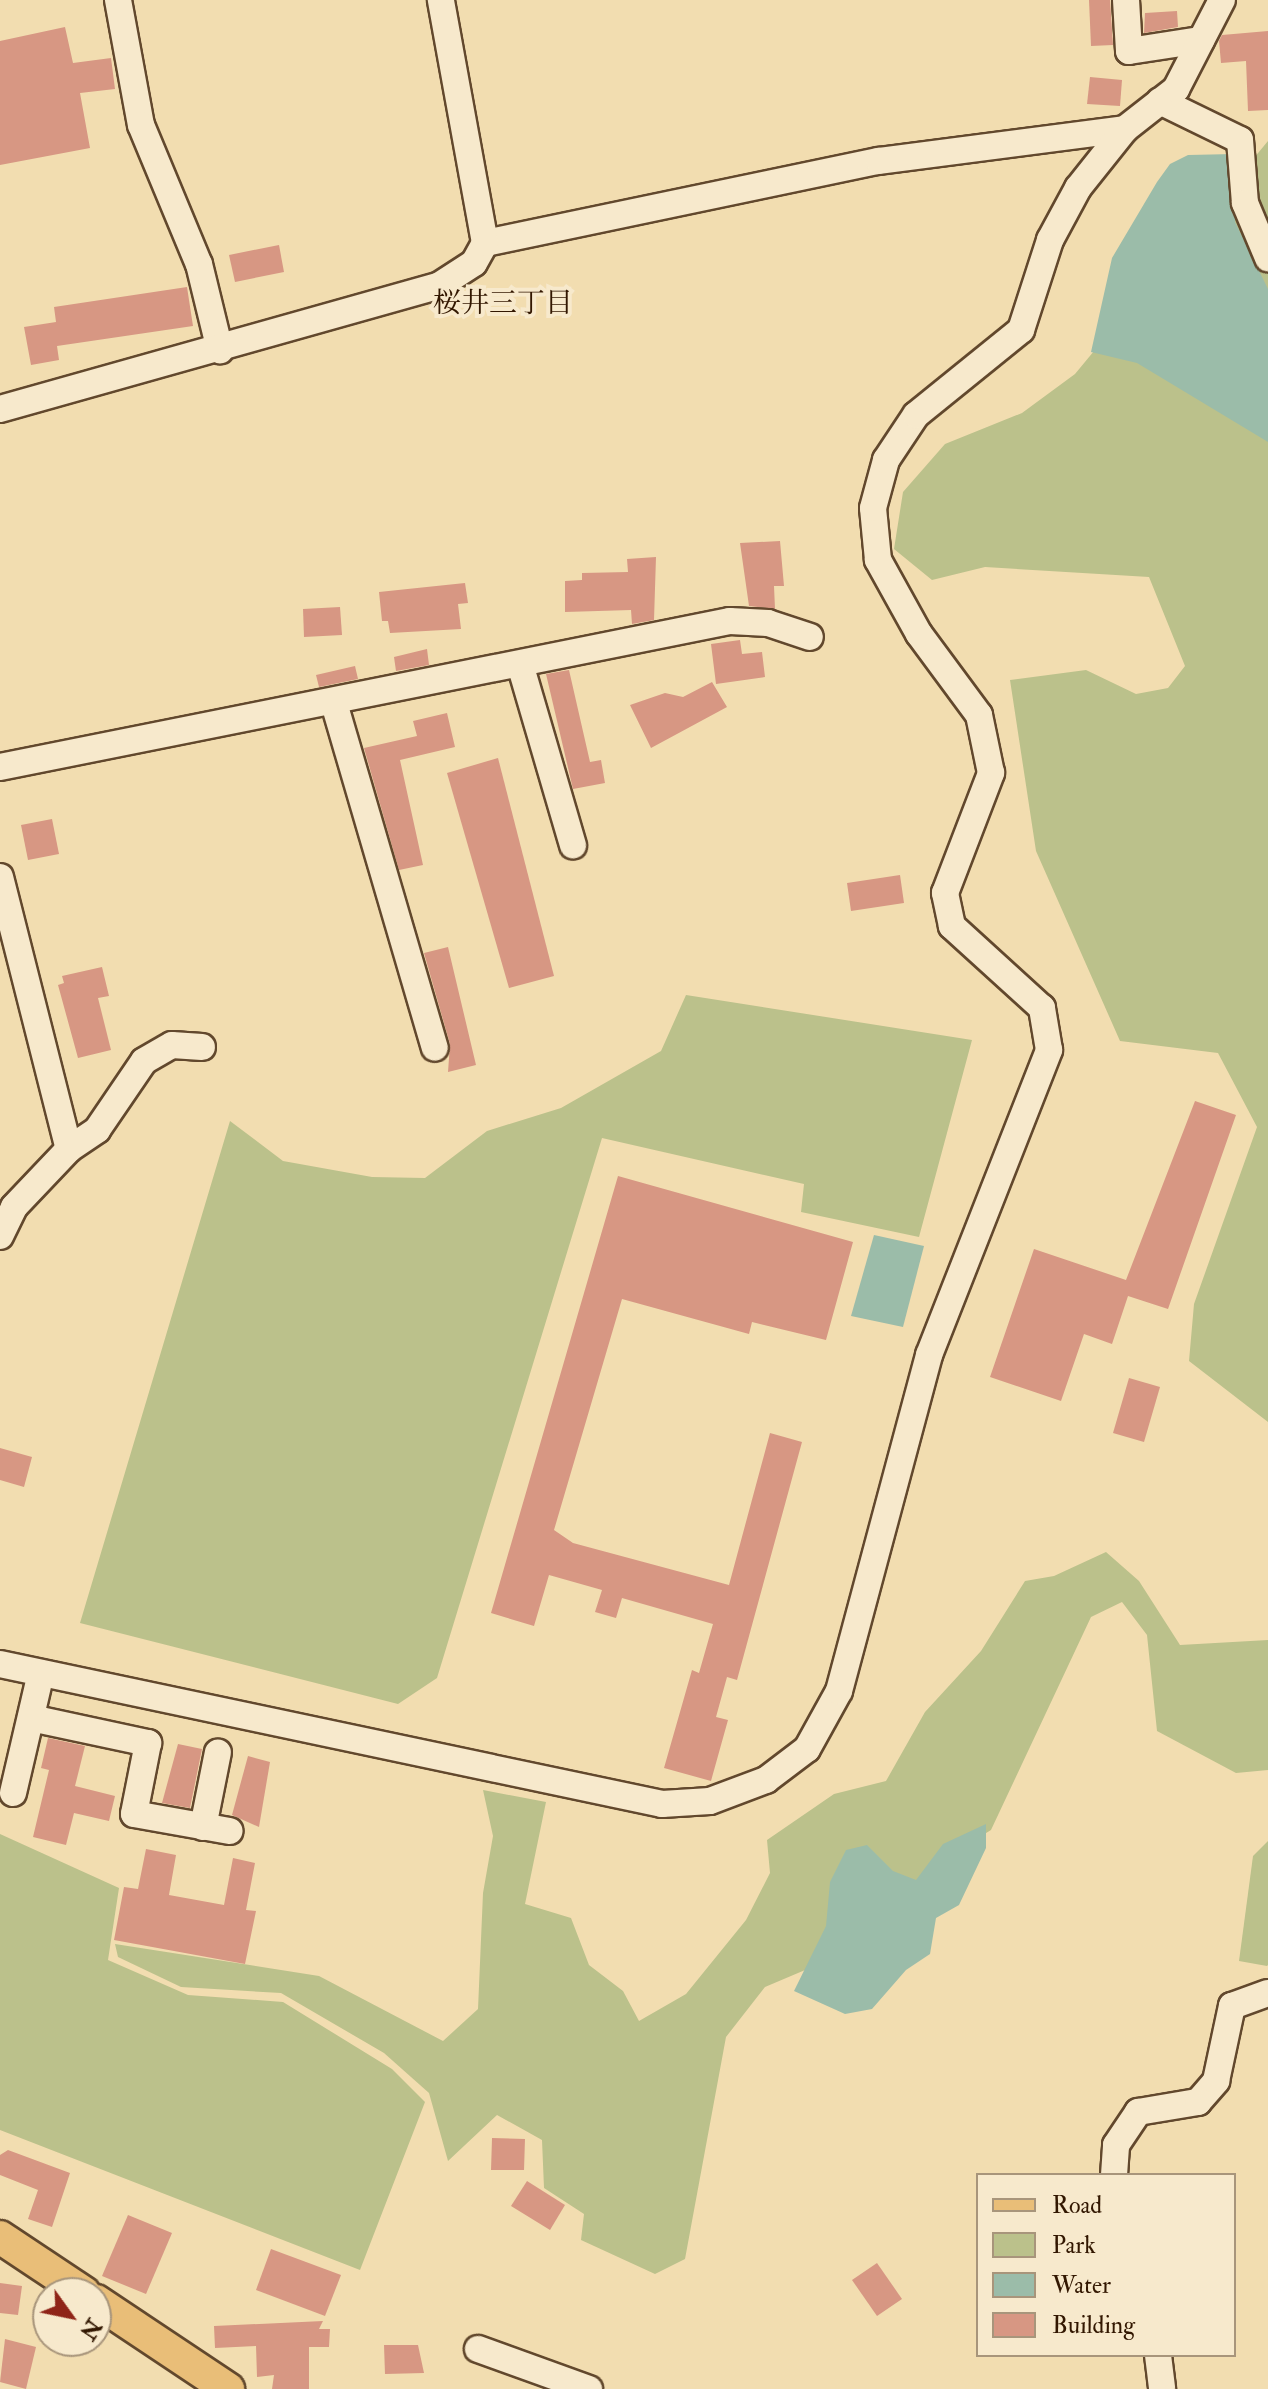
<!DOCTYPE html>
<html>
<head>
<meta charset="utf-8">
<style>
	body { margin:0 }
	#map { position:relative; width:1268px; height:2389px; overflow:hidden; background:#f2ddb0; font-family:"IM FELL Double Pica","Noto Serif JP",serif }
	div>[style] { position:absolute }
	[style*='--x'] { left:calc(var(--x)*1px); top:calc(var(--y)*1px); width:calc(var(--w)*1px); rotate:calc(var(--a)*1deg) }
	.green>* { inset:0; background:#bbc18b }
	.water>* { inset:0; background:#9bbca9 }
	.building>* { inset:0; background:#d79783 }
	.roads { filter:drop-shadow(2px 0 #62482d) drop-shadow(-2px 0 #62482d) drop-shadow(0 2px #62482d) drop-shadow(0 -2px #62482d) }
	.minor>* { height:26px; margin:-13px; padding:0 13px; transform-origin:13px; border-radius:13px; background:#f7e9cc }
	.major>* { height:32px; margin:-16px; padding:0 16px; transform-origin:16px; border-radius:16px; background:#e9be78 }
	span { translate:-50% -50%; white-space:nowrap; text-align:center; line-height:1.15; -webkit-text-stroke:8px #f7e9cc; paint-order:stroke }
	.neighbourhood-label { font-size:28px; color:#321701 }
	.legend { position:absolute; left:976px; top:2173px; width:260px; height:184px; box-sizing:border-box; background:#f7e9cc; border:2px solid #a8957b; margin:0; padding:10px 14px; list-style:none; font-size:24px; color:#321701 }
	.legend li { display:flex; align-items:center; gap:16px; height:40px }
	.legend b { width:40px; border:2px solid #a8957b }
	.north { position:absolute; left:32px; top:2277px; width:80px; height:80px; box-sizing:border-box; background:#f7e9cc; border:2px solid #a8957b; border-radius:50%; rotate:123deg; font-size:22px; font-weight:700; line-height:32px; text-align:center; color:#321701 }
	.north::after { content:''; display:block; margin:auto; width:28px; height:36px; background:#8f2418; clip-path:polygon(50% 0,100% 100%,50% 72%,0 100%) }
</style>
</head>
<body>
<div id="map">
	<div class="green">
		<div style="clip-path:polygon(1268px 141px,1268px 1422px,1189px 1361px,1194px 1304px,1257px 1127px,1218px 1053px,1120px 1041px,1036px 851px,1010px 680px,1086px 670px,1136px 694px,1168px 688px,1185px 666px,1149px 577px,985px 567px,932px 580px,894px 549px,903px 492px,945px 444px,1022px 413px,1075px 374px)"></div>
		<div style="clip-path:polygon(686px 995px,972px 1040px,919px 1237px,801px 1212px,804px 1184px,602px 1138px,437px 1678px,398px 1704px,80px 1623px,230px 1121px,283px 1161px,372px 1177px,425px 1178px,487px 1131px,561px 1108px,661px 1051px)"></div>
		<div style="clip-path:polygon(1106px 1552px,1139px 1581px,1180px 1645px,1268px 1640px,1268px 1770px,1236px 1773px,1157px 1731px,1147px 1635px,1122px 1602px,1091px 1617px,991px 1830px,952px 1854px,824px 1962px,765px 1987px,726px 2037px,685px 2259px,655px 2274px,581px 2240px,584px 2214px,544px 2188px,542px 2140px,497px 2115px,448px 2161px,429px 2093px,384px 2053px,281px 1993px,181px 1987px,118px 1957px,115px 1944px,319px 1976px,443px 2041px,478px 2009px,483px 1893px,493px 1836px,483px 1790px,546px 1802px,525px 1904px,571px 1918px,589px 1965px,623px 1991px,639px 2021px,686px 1994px,746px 1920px,770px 1873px,767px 1840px,834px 1794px,886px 1781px,925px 1712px,981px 1651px,1025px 1581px,1054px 1576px)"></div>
		<div style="clip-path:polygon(0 1834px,119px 1888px,108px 1960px,188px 1995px,283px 2002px,392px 2069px,425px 2102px,360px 2270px,0 2130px)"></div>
		<div style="clip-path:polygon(1268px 1841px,1268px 1965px,1267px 1966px,1239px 1961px,1253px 1856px)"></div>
	</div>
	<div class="water">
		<div style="clip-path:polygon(1234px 154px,1235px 222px,1268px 289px,1268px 442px,1137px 363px,1091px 352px,1112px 258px,1157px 182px,1170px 164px,1188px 155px)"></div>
		<div style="clip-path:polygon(874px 1235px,924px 1246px,903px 1327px,851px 1316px)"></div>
		<div style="clip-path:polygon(986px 1824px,986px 1848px,959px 1905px,936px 1918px,930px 1954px,906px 1970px,872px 2009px,845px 2014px,794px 1991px,826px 1926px,830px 1882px,846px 1850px,867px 1845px,893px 1871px,916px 1880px,943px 1844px)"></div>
	</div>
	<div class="building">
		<div style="clip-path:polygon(1089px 0,1110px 0,1113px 45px,1091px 46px)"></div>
		<div style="clip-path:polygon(1177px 11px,1178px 27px,1144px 33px,1145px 13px)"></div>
		<div style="clip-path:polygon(65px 27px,73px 63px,111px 58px,115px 89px,80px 93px,90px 148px,0 165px,0 41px)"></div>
		<div style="clip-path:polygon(1268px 31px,1268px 110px,1248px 111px,1246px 61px,1221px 63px,1219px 41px,1222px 35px)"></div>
		<div style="clip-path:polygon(1090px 77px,1122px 80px,1120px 106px,1087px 104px)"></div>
		<div style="clip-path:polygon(279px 245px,284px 272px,235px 282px,229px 255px)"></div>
		<div style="clip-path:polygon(187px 287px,193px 326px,57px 346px,59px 360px,31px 365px,24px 327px,56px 322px,54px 307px)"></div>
		<div style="clip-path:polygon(780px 541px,784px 586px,774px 586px,775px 609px,749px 606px,740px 543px)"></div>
		<div style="clip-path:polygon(656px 557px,654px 620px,632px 624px,631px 610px,565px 612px,565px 581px,582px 580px,582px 573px,628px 572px,627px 559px)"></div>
		<div style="clip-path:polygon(465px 583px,468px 603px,458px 604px,461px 629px,390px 633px,388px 621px,382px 621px,379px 592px)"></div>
		<div style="clip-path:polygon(340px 607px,342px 635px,304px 637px,303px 609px)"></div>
		<div style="clip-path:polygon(740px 640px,742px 654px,762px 652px,765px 677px,716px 684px,711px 644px)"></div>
		<div style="clip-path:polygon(427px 649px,429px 665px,396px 671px,394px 657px)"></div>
		<div style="clip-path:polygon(355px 666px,358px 679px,319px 687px,316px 675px)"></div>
		<div style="clip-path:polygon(569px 670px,590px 762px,601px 760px,605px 783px,573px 789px,546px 674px)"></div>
		<div style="clip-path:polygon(712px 682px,727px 707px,651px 748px,630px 705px,665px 693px,683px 697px)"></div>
		<div style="clip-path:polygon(447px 713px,455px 747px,400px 760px,423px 865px,399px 870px,364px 748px,417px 736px,413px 721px)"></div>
		<div style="clip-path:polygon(498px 758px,554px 976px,509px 988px,447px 773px)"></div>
		<div style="clip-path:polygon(52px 819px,59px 854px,28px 860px,21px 825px)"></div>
		<div style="clip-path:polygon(900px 875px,904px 903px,851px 911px,847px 883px)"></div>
		<div style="clip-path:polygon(448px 947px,476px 1065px,448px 1072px,450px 1044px,424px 953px)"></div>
		<div style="clip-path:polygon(102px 967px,109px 996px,98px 998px,111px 1050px,78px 1058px,58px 985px,64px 983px,62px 976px)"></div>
		<div style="clip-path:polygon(1195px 1101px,1236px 1115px,1168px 1309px,1128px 1296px,1112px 1344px,1084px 1334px,1061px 1401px,990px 1377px,1034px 1249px,1126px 1280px)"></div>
		<div style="clip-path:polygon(618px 1176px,853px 1242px,826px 1340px,752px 1322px,749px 1334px,622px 1299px,554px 1530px,573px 1543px,729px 1585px,770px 1433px,802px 1442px,737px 1680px,727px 1677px,716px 1717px,728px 1720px,711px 1781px,664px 1768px,692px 1670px,699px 1673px,713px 1624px,622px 1598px,616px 1618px,595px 1612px,602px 1590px,549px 1575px,534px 1626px,491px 1613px)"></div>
		<div style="clip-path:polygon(1129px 1378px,1160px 1387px,1144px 1442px,1113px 1433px)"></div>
		<div style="clip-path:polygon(0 1448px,32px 1457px,24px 1487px,0 1480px)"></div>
		<div style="clip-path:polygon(48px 1738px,85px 1746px,75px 1786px,115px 1796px,109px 1821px,74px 1813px,66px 1845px,33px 1837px,49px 1770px,41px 1768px)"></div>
		<div style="clip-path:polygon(178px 1744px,202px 1749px,190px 1808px,162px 1803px)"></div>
		<div style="clip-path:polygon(248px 1756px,270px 1762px,259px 1827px,232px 1815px)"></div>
		<div style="clip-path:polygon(146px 1849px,176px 1855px,169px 1895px,224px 1905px,233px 1858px,255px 1863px,246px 1910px,256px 1911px,245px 1964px,114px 1940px,124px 1887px,138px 1889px)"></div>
		<div style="clip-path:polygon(492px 2138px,525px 2139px,524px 2170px,491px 2170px)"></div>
		<div style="clip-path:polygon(8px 2150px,70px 2173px,52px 2227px,28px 2219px,38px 2190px,0 2175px,0 2155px)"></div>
		<div style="clip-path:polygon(527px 2181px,565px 2205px,550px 2230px,511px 2206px)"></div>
		<div style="clip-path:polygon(128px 2215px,172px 2233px,146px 2294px,102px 2276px)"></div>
		<div style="clip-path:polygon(271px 2249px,341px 2275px,325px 2316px,256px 2290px)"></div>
		<div style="clip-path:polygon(877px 2263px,902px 2299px,877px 2316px,852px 2280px)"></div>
		<div style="clip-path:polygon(0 2283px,22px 2286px,18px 2315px,0 2313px)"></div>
		<div style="clip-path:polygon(323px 2321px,319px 2329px,330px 2329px,329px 2347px,309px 2347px,309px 2389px,272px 2389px,274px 2375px,257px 2377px,256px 2346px,215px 2348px,214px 2326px)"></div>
		<div style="clip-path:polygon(5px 2339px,36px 2347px,26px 2389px,0 2382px)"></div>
		<div style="clip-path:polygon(384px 2345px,418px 2345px,424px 2373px,385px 2374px)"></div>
	</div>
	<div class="roads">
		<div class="minor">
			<div style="--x:118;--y:0;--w:127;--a:79.6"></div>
			<div style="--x:141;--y:125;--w:151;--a:67.4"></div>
			<div style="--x:199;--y:264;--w:89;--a:76.3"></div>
			<div style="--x:1126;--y:0;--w:51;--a:86.6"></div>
			<div style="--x:1129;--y:51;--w:73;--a:-8.7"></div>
			<div style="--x:1160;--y:101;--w:89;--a:26"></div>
			<div style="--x:1240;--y:140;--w:63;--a:85.5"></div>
			<div style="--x:1245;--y:203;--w:60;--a:67.3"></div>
			<div style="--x:485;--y:243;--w:402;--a:-11.8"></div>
			<div style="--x:879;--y:161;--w:248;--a:-7.4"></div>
			<div style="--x:0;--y:409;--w:457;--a:-15.7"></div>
			<div style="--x:440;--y:285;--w:40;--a:-32.9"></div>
			<div style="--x:474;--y:263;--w:23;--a:-61"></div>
			<div style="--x:485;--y:243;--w:247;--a:-100.3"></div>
			<div style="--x:520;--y:664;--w:189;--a:73.7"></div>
			<div style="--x:334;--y:703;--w:359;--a:73.7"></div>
			<div style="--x:0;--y:767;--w:744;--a:-11.31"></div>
			<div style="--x:730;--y:621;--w:38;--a:3"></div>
			<div style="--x:768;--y:623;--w:44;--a:18.4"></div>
			<div style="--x:0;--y:877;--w:281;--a:75.8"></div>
			<div style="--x:0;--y:1236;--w:32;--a:-64"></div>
			<div style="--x:14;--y:1207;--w:80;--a:-46.5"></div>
			<div style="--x:69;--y:1149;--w:34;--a:-34"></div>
			<div style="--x:97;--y:1130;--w:83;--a:-55.7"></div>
			<div style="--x:144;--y:1061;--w:32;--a:-30"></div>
			<div style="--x:172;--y:1045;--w:30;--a:4"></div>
			<div style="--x:0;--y:1664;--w:677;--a:11.94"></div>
			<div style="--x:662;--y:1804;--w:48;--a:-3.6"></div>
			<div style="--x:710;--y:1801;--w:60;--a:-20.6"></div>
			<div style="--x:766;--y:1780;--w:51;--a:-37.1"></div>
			<div style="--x:807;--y:1749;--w:66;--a:-61.1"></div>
			<div style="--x:839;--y:1691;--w:348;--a:-75"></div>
			<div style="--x:929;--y:1355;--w:328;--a:-68.5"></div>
			<div style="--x:1049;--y:1050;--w:43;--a:-99.5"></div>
			<div style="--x:1042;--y:1008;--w:122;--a:-137.7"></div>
			<div style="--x:952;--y:926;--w:34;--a:-102"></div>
			<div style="--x:945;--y:893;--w:129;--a:-69"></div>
			<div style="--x:991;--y:773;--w:59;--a:-101.7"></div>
			<div style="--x:979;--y:715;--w:101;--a:-126.5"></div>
			<div style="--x:919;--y:634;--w:85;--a:-119"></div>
			<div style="--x:878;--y:560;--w:52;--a:-95.5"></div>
			<div style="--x:873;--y:508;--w:50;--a:-74.8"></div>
			<div style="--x:886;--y:460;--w:54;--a:-56.3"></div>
			<div style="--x:916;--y:415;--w:135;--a:-39"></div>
			<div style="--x:1021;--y:330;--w:95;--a:-72.1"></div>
			<div style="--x:1050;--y:240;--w:59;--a:-61.7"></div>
			<div style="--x:1078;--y:188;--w:75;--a:-51.5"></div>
			<div style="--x:1125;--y:129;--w:65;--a:-38.1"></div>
			<div style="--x:1176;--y:89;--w:100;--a:-62.7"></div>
			<div style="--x:31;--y:1718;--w:120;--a:12.1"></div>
			<div style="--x:148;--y:1743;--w:72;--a:101.2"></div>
			<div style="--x:134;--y:1814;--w:97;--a:10.1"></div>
			<div style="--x:13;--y:1793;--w:123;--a:-76.9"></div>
			<div style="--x:203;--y:1827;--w:76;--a:-78.7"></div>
			<div style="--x:1114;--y:2175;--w:30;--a:-86"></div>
			<div style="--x:1116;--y:2145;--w:40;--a:-56"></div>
			<div style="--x:1138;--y:2112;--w:61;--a:-9.5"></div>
			<div style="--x:1198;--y:2102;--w:28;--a:-49"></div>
			<div style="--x:1216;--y:2081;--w:77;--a:-78"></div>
			<div style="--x:1232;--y:2006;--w:38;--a:-20"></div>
			<div style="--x:478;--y:2349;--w:118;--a:19.8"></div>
			<div style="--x:1158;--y:2355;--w:34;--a:83"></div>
		</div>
		<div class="major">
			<div style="--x:0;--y:2237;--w:101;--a:33.7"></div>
			<div style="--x:96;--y:2301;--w:159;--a:33.7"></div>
		</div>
	</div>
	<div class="neighbourhood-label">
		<span style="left:503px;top:304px">桜井三丁目</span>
	</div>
	<ul class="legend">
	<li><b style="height:10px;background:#e9be78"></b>Road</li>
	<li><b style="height:22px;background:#bbc18b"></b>Park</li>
	<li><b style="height:22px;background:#9bbca9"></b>Water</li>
	<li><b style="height:22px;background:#d79783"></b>Building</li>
	</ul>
	<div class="north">N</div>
</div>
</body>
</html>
